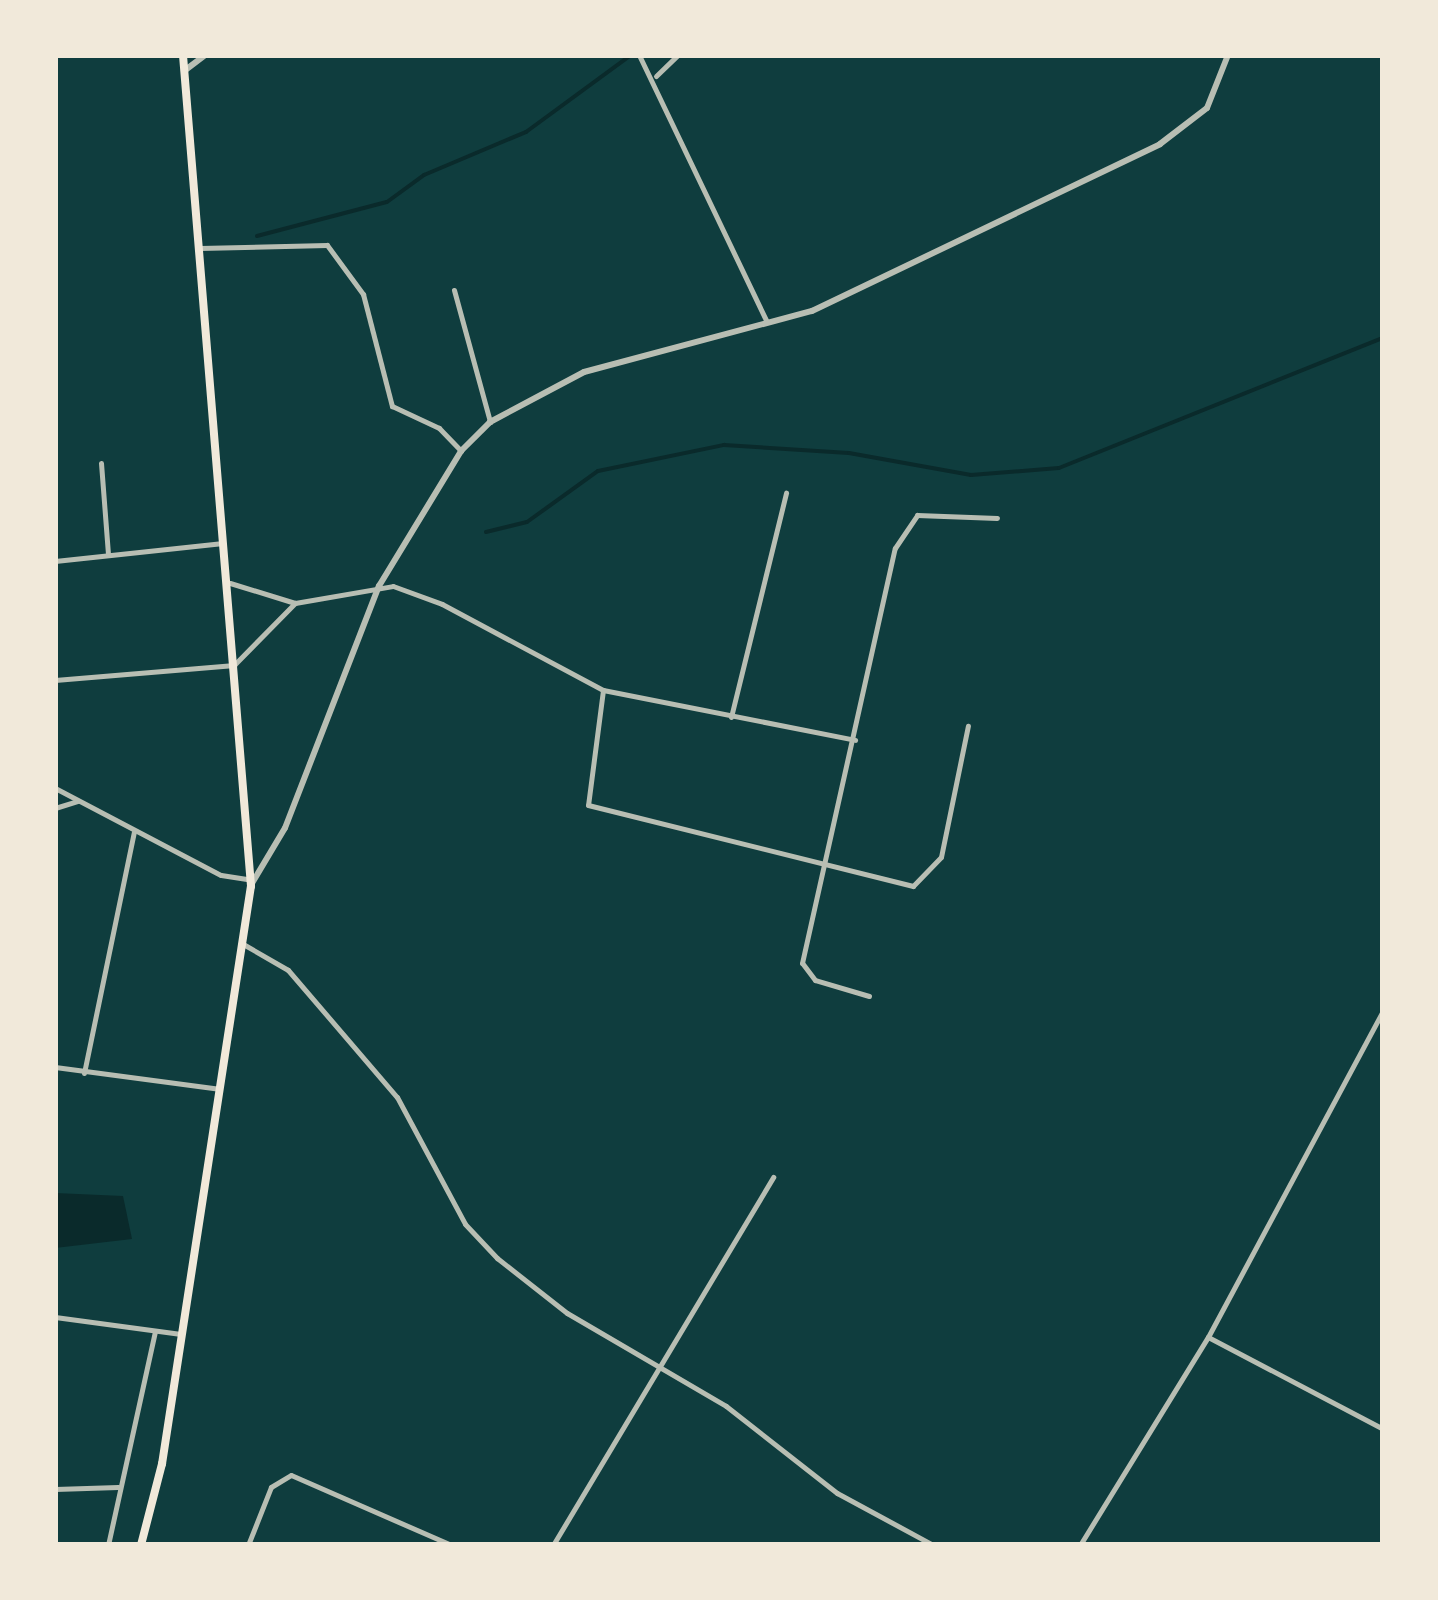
<!DOCTYPE html>
<style>
body{margin:0}
#map{position:relative;width:1438px;height:1600px;overflow:hidden;background:#0f3d3e;font-family:Quicksand,sans-serif}
div>[style]{position:absolute}
.water>*{inset:0;background:#0a2a2b}
.stream>*{height:4px;margin:-2px;padding:0 2px;transform-origin:2px;border-radius:2px;background:#0a2a2b}
.minor>*{height:5px;margin:-2.5px;padding:0 2.5px;transform-origin:2.5px;border-radius:2.5px;background:#b8beb3}
.tertiary>*{height:6px;margin:-3px;padding:0 3px;transform-origin:3px;border-radius:3px;background:#b8beb3}
.primary>*{height:8px;margin:-4px;padding:0 4px;transform-origin:4px;border-radius:4px;background:#f1e9da}
span{translate:-50% -50%;white-space:nowrap;text-align:center;line-height:1.15;-webkit-text-stroke:9px #f1e9da;paint-order:stroke}
.frame{position:absolute;inset:0;border:58px solid #f1e9da;pointer-events:none}
</style>
<div id="map">
<div class="water">
<div style="clip-path:polygon(55px 1193px,123px 1196px,132px 1239px,55px 1248px)"></div>
</div>
<div class="stream">
<div style="left:257px;top:236px;width:134px;rotate:-14.7deg"></div>
<div style="left:387px;top:202px;width:46px;rotate:-36.1deg"></div>
<div style="left:424px;top:175px;width:111px;rotate:-22.9deg"></div>
<div style="left:526px;top:132px;width:130px;rotate:-36.3deg"></div>
<div style="left:486px;top:532px;width:42px;rotate:-13.7deg"></div>
<div style="left:527px;top:522px;width:87px;rotate:-35.7deg"></div>
<div style="left:598px;top:471px;width:129px;rotate:-11.7deg"></div>
<div style="left:724px;top:445px;width:125px;rotate:3.7deg"></div>
<div style="left:849px;top:453px;width:124px;rotate:10.2deg"></div>
<div style="left:971px;top:475px;width:88px;rotate:-4.5deg"></div>
<div style="left:1059px;top:468px;width:349px;rotate:-21.9deg"></div>
</div>
<div class="minor">
<div style="left:639px;top:55px;width:296px;rotate:64.4deg"></div>
<div style="left:656px;top:76px;width:30px;rotate:-44deg"></div>
<div style="left:200px;top:248px;width:127px;rotate:-1.4deg"></div>
<div style="left:327px;top:245px;width:61px;rotate:53.7deg"></div>
<div style="left:363px;top:294px;width:116px;rotate:75.5deg"></div>
<div style="left:392px;top:406px;width:52px;rotate:25.1deg"></div>
<div style="left:439px;top:428px;width:32px;rotate:46deg"></div>
<div style="left:454px;top:290px;width:137px;rotate:74.7deg"></div>
<div style="left:101px;top:463px;width:91px;rotate:85.6deg"></div>
<div style="left:55px;top:561px;width:169px;rotate:-6.1deg"></div>
<div style="left:230px;top:583px;width:68px;rotate:17.1deg"></div>
<div style="left:295px;top:603px;width:99px;rotate:-9.8deg"></div>
<div style="left:393px;top:586px;width:52px;rotate:20.2deg"></div>
<div style="left:442px;top:604px;width:183px;rotate:28.1deg"></div>
<div style="left:603px;top:690px;width:116px;rotate:97.4deg"></div>
<div style="left:588px;top:805px;width:335px;rotate:14deg"></div>
<div style="left:913px;top:886px;width:40px;rotate:-46deg"></div>
<div style="left:941px;top:857px;width:134px;rotate:-78.4deg"></div>
<div style="left:55px;top:680px;width:180px;rotate:-4.8deg"></div>
<div style="left:234px;top:665px;width:87px;rotate:-45.5deg"></div>
<div style="left:603px;top:690px;width:257px;rotate:11.2deg"></div>
<div style="left:731px;top:717px;width:231px;rotate:-76.2deg"></div>
<div style="left:55px;top:788px;width:187px;rotate:27.7deg"></div>
<div style="left:221px;top:875px;width:26px;rotate:9deg"></div>
<div style="left:55px;top:808px;width:24px;rotate:-17deg"></div>
<div style="left:243px;top:944px;width:52px;rotate:30deg"></div>
<div style="left:288px;top:970px;width:167px;rotate:49.4deg"></div>
<div style="left:397px;top:1097px;width:144px;rotate:61.8deg"></div>
<div style="left:465px;top:1224px;width:47px;rotate:46.7deg"></div>
<div style="left:497px;top:1258px;width:89px;rotate:38.2deg"></div>
<div style="left:567px;top:1313px;width:184px;rotate:30.3deg"></div>
<div style="left:726px;top:1406px;width:141px;rotate:38.1deg"></div>
<div style="left:837px;top:1493px;width:109px;rotate:28.4deg"></div>
<div style="left:869px;top:996px;width:56px;rotate:-163.5deg"></div>
<div style="left:815px;top:980px;width:21px;rotate:-127deg"></div>
<div style="left:802px;top:963px;width:425px;rotate:-77.4deg"></div>
<div style="left:895px;top:548px;width:40px;rotate:-56deg"></div>
<div style="left:917px;top:515px;width:80px;rotate:2.1deg"></div>
<div style="left:55px;top:1067px;width:165px;rotate:7.6deg"></div>
<div style="left:84px;top:1073px;width:246px;rotate:-78.3deg"></div>
<div style="left:55px;top:1317px;width:127px;rotate:7.7deg"></div>
<div style="left:1208px;top:1337px;width:198px;rotate:27.7deg"></div>
<div style="left:55px;top:1489px;width:63px;rotate:-1.8deg"></div>
<div style="left:108px;top:1545px;width:219px;rotate:-77.6deg"></div>
<div style="left:248px;top:1545px;width:62px;rotate:-68.4deg"></div>
<div style="left:271px;top:1487px;width:23px;rotate:-31deg"></div>
<div style="left:291px;top:1475px;width:175px;rotate:23.6deg"></div>
<div style="left:553px;top:1545px;width:429px;rotate:-59.1deg"></div>
<div style="left:1080px;top:1545px;width:244px;rotate:-58.4deg"></div>
<div style="left:1208px;top:1337px;width:370px;rotate:-61.8deg"></div>
</div>
<div class="tertiary">
<div style="left:184px;top:71px;width:26px;rotate:-37deg"></div>
<div style="left:251px;top:885px;width:66px;rotate:-59.2deg"></div>
<div style="left:285px;top:828px;width:260px;rotate:-68.8deg"></div>
<div style="left:379px;top:586px;width:158px;rotate:-58.7deg"></div>
<div style="left:461px;top:451px;width:41px;rotate:-45deg"></div>
<div style="left:490px;top:422px;width:106px;rotate:-28deg"></div>
<div style="left:584px;top:372px;width:236px;rotate:-15deg"></div>
<div style="left:812px;top:311px;width:386px;rotate:-25.6deg"></div>
<div style="left:1160px;top:144px;width:59px;rotate:-37.5deg"></div>
<div style="left:1207px;top:108px;width:57px;rotate:-68.4deg"></div>
</div>
<div class="primary">
<div style="left:141px;top:1545px;width:84px;rotate:-75.5deg"></div>
<div style="left:162px;top:1464px;width:585px;rotate:-81.25deg"></div>
<div style="left:251px;top:886px;width:834px;rotate:-94.68deg"></div>
</div>
<div class="frame"></div>
</div>
